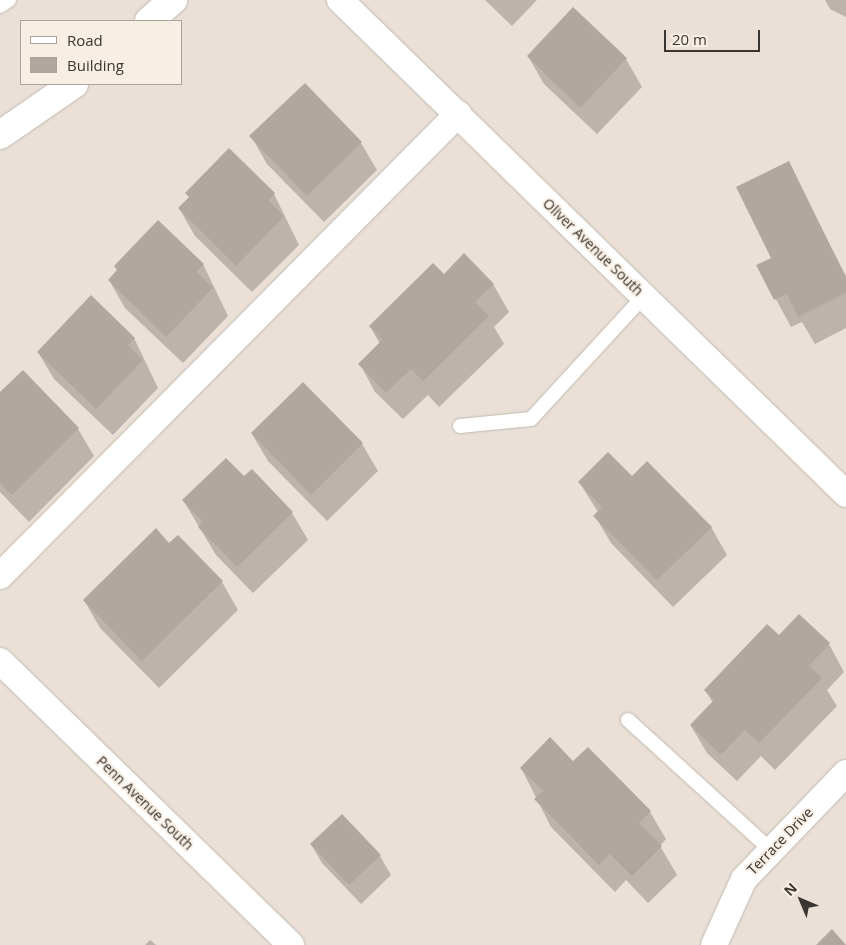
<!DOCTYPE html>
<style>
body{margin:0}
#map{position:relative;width:846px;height:945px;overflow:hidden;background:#eae0d7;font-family:"Open Sans",sans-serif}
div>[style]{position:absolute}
.shadow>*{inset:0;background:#0003}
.building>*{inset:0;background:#b0a79e}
.roads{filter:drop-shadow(0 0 1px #c2b9b0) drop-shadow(0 0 1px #c2b9b0)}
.service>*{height:14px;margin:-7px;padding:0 7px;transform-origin:7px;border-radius:7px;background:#fff}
.minor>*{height:26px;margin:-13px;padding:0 13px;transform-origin:13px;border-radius:13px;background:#fff}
.secondary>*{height:28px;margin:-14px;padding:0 14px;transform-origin:14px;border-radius:14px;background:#fff}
span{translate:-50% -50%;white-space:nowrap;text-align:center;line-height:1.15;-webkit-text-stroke:4px #f7eee4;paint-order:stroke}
.street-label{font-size:14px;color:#393531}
.legend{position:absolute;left:20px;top:20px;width:162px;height:65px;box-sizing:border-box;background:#f7eee4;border:1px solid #aba49c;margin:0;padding:6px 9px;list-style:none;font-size:15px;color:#393531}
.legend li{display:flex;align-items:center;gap:10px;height:25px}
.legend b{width:25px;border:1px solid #aba49c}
.north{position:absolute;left:776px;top:875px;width:50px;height:50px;-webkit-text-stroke:4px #f7eee4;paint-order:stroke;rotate:315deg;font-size:14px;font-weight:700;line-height:20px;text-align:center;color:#393531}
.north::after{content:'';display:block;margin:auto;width:18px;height:22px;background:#393531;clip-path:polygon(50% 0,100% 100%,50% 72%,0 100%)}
.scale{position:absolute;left:664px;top:30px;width:96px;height:22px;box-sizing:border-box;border:2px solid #393531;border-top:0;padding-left:6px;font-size:15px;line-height:18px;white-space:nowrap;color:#393531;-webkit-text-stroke:4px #f7eee4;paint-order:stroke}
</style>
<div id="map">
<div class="shadow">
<div style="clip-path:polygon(485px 0,537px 0,512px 26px)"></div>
<div style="clip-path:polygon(825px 0,846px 0,846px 17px,830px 9px)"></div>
<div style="clip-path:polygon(573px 9px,626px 59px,642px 87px,597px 134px,544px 84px,528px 56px)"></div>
<div style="clip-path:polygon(305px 85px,361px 143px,377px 170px,324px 222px,267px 164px,251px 136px)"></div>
<div style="clip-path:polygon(788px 163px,846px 276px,846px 328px,815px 344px,802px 322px,791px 327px,758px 266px,773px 259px)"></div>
<div style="clip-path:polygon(187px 193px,274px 194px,299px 245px,252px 292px,195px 236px,179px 208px,190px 198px)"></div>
<div style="clip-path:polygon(203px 264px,228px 316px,183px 363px,125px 308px,109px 280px)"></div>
<div style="clip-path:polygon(444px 275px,493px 284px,509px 312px,494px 327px,504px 344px,439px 407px,428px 395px,403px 419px,375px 392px,360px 364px,380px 344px,370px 326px)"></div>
<div style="clip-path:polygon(134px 338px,158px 388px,113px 435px,54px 379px,38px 352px)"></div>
<div style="clip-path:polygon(23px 371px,78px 429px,94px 456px,29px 522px,0 492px,0 393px)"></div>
<div style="clip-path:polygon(252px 434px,362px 444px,378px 471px,327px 521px,268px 461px)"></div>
<div style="clip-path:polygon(252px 470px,292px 513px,308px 540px,253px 593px,216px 555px,183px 500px,244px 478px)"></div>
<div style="clip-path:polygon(579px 482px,711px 527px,727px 555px,673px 607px,611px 543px,595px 516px,598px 512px)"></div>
<div style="clip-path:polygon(178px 537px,222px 582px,238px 610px,159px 688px,100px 628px,84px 600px)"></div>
<div style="clip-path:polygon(779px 637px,829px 644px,844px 672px,827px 690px,837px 706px,775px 770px,761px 756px,737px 781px,707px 753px,691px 726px,713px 703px,705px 690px)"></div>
<div style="clip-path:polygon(588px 748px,650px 812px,666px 839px,660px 846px,677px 875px,648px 903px,626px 880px,615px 892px,551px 827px,521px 768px,573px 763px)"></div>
<div style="clip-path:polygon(342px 816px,380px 856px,391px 875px,361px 904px,322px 863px,311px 844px)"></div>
<div style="clip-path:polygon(150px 940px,156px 945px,145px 945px)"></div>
</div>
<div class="building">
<div style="clip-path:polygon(573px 7px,627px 58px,580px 108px,527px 56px)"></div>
<div style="clip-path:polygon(305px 83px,362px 142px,307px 196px,249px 136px)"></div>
<div style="clip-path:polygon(229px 148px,275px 193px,268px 200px,284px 216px,236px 266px,178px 208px,189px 197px,185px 193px)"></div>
<div style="clip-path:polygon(789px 161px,846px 278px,846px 293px,798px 317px,787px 294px,774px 300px,756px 265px,771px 258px,736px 187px)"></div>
<div style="clip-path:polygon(158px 220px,204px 264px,196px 272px,213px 288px,166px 337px,108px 280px,117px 270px,114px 266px)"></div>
<div style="clip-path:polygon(464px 253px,494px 284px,475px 302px,489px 316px,423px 381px,411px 369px,386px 393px,358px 364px,382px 340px,369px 326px,433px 263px,444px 274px)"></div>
<div style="clip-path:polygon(91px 295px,135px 338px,128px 345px,143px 360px,96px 409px,37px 352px)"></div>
<div style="clip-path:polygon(23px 370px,79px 428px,12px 495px,0 483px,0 392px)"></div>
<div style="clip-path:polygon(303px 382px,363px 443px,311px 495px,251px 433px)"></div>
<div style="clip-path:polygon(608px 452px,632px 476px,647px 461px,712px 527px,657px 580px,593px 516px,602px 507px,578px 482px)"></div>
<div style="clip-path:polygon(226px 458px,244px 476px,252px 469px,293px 512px,237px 567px,198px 527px,203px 522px,182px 500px)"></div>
<div style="clip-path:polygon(156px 528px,169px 543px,178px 535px,223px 581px,142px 661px,83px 600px)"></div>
<div style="clip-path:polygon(799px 614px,830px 643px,809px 666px,822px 678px,759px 743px,745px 730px,721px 755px,690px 725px,714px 700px,704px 690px,767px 624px,779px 635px)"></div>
<div style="clip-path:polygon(550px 737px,573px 761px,588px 747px,651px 811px,639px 823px,662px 846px,632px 876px,610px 854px,599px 865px,534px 799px,543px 791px,520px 768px)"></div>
<div style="clip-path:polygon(342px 814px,381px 855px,349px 885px,310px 844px)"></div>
<div style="clip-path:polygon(832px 929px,846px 945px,816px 945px)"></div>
</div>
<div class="roads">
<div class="service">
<div style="left:0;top:6px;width:11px;rotate:-34deg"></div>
<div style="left:460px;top:426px;width:71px;rotate:-5.6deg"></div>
<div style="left:531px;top:419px;width:167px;rotate:-47.4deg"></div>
<div style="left:628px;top:720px;width:193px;rotate:42.3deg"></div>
</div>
<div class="minor">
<div style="left:340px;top:0;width:707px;rotate:44.31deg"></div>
<div style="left:0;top:576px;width:651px;rotate:-45.25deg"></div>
<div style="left:0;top:661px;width:407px;rotate:44.3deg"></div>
<div style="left:714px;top:945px;width:72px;rotate:-65.6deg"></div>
<div style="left:744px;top:879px;width:147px;rotate:-46.1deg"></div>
</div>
<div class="secondary">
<div style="left:149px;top:21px;width:32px;rotate:-41deg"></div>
<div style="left:0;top:135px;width:90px;rotate:-34.6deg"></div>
</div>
</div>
<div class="street-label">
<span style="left:593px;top:247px;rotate:44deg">Oliver Avenue South</span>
<span style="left:145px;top:803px;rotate:44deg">Penn Avenue South</span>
<span style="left:780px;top:841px;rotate:-46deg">Terrace Drive</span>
</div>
<ul class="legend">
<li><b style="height:6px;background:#fff"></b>Road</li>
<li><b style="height:14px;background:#b0a79e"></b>Building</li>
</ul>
<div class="north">N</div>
<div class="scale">20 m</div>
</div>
